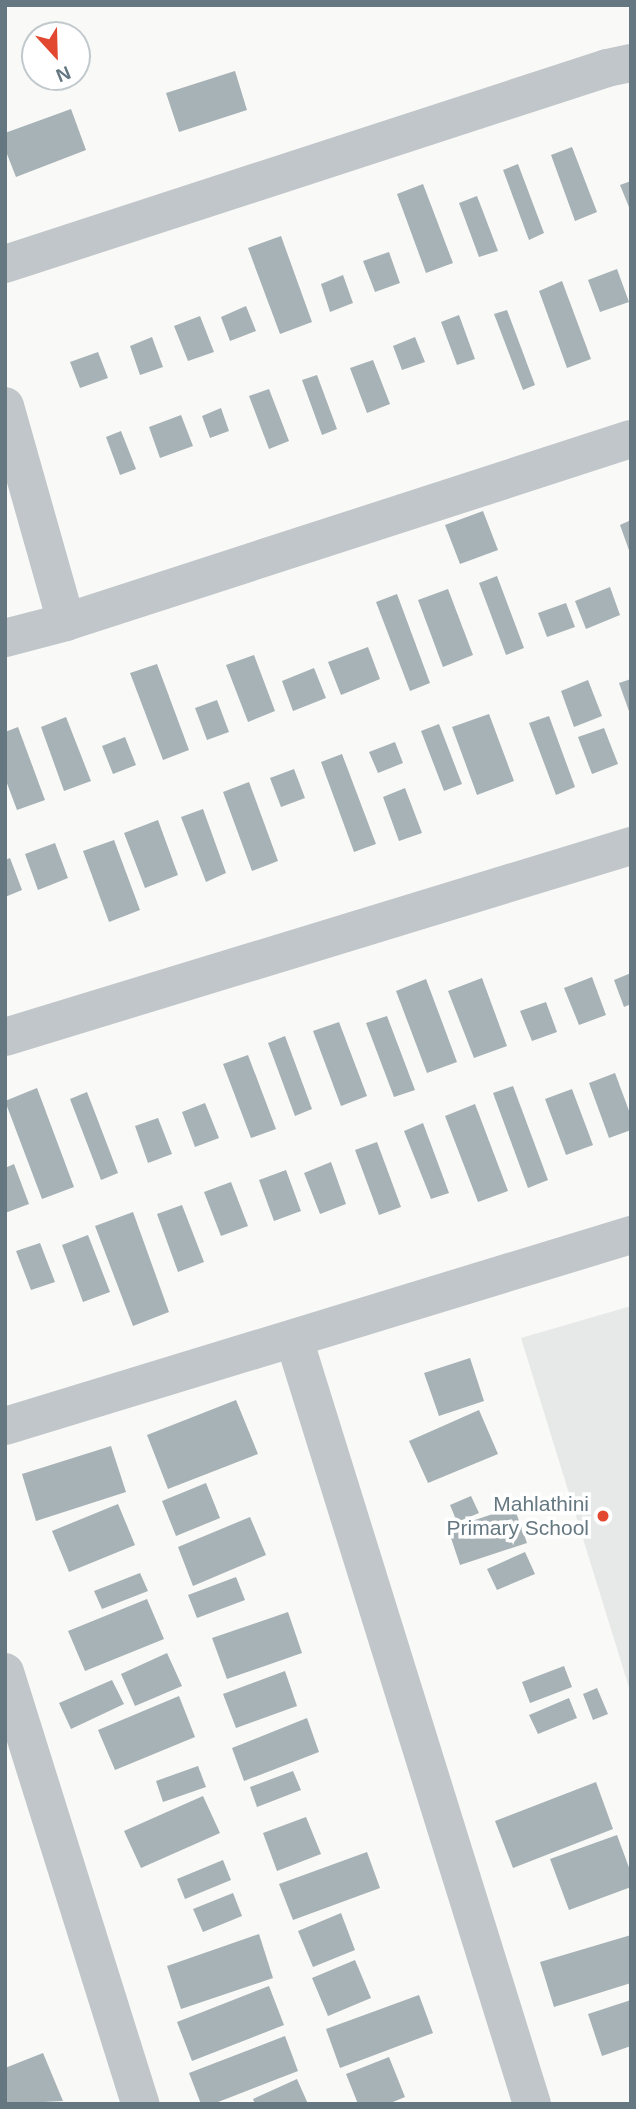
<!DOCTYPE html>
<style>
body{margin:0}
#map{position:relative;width:636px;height:2109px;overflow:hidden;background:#f9f9f7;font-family:Arial,sans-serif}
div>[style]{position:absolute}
.built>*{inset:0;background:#e7e9e8}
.building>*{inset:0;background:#a7b2b6}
.minor>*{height:38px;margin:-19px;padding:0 19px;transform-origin:19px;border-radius:19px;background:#c0c6c9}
.dots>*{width:19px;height:19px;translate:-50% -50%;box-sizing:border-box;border:4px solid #fff;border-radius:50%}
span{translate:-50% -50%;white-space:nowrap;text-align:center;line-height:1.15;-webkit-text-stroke:7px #fff;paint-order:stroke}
.poi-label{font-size:21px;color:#657881}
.right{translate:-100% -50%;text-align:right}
.frame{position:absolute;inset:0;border:7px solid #657881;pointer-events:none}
.north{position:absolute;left:21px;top:21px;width:70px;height:70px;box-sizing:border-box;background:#fff;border:2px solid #c1c9cd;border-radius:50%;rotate:158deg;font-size:19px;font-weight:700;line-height:28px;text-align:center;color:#657881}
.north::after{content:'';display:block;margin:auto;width:24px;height:32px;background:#e1482f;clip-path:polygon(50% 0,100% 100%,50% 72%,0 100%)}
</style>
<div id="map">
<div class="built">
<div style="clip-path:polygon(631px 1306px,631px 1694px,521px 1338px)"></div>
</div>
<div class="building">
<div style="clip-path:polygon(235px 71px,247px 110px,179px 132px,166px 93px)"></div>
<div style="clip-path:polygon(71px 109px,86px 150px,16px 177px,5px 149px,5px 133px)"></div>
<div style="clip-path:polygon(572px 147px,597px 212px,575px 221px,551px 155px)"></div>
<div style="clip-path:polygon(518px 164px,544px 233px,529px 240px,503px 170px)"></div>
<div style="clip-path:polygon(631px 181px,631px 212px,620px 185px)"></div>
<div style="clip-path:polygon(423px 184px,453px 263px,426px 273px,397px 194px)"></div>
<div style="clip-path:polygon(477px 196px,498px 251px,479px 257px,459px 203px)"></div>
<div style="clip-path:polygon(281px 236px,312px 322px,280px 334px,248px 248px)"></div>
<div style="clip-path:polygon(389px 252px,400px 283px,375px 292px,363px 261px)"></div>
<div style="clip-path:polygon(617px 269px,629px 302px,600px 312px,588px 280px)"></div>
<div style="clip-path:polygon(343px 275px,353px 303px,330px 312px,321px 284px)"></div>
<div style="clip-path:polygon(562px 281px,591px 359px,567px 368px,539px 291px)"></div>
<div style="clip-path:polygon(246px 306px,256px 331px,230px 341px,221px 317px)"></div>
<div style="clip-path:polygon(507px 310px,535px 385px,523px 390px,494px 314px)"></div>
<div style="clip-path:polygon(459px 315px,475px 359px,457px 365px,441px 322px)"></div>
<div style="clip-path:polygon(200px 316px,214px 352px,188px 361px,174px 326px)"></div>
<div style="clip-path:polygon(152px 337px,163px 367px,140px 375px,130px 346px)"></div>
<div style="clip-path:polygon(415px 337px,425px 362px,402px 370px,393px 346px)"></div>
<div style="clip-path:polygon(98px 352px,108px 378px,80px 388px,70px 362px)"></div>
<div style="clip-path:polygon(373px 360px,390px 404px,367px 413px,350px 368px)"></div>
<div style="clip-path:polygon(317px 375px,337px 429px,322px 435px,302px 380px)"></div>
<div style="clip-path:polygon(269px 389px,289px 441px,269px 449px,249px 396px)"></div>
<div style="clip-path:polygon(221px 408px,229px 431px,210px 438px,202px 416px)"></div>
<div style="clip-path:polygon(181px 415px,193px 446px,160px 458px,149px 427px)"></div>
<div style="clip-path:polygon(121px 431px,136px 469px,120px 475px,106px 437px)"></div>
<div style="clip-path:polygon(483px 511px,498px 550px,460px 564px,445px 525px)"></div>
<div style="clip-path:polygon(631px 520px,631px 553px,630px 553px,620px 525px)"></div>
<div style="clip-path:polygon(497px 576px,524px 648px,506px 655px,479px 583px)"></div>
<div style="clip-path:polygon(610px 587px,620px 615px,586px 629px,575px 601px)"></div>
<div style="clip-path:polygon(448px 589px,473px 655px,443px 667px,418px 600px)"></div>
<div style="clip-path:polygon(397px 594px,430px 683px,410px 691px,376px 602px)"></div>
<div style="clip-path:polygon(566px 603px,575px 627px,547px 637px,538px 613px)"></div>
<div style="clip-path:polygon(368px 647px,380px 679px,341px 695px,328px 662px)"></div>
<div style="clip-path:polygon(254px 655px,275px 711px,248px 722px,226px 665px)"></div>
<div style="clip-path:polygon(157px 664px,189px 750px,163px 760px,130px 673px)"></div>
<div style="clip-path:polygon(314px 668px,326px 698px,293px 711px,282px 681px)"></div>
<div style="clip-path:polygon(631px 679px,631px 714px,630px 714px,619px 683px)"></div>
<div style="clip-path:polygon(588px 680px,602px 716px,574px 727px,561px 691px)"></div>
<div style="clip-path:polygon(217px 700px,229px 732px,207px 740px,195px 708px)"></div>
<div style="clip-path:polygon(489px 714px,514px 781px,477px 795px,452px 727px)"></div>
<div style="clip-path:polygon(549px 716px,575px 787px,556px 795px,529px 723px)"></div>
<div style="clip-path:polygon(66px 717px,91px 781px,64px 791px,41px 727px)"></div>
<div style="clip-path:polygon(439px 724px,462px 784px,444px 791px,421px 731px)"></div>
<div style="clip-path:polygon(18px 727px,45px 800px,17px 810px,5px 778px,5px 732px)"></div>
<div style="clip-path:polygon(604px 728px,618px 764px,592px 774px,578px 737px)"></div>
<div style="clip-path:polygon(125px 737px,136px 765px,113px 774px,102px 746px)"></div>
<div style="clip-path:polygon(395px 742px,403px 763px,378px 773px,369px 752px)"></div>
<div style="clip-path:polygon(342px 754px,376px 844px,354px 852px,321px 762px)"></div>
<div style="clip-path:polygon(294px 769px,305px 798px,281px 807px,270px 778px)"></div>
<div style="clip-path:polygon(249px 782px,278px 861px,252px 871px,223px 792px)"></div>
<div style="clip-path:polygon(405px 788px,422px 833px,399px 841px,383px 797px)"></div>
<div style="clip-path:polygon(203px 809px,226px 873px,206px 882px,181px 817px)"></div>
<div style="clip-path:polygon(158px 820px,178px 875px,145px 888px,124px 833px)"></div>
<div style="clip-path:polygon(114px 840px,140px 910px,109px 922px,83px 851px)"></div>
<div style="clip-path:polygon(55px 843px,68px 878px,38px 890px,25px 854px)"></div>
<div style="clip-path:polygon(10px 858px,22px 890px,5px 897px,5px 860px)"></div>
<div style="clip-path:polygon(631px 973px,631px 1004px,624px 1007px,614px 980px)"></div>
<div style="clip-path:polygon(592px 977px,606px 1015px,579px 1025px,564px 988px)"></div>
<div style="clip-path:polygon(482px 978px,507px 1046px,474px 1058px,448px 991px)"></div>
<div style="clip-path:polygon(426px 979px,457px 1062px,427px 1073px,396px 991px)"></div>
<div style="clip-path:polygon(546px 1002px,557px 1032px,532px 1041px,520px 1011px)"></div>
<div style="clip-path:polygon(387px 1016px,415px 1090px,394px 1097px,366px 1023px)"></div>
<div style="clip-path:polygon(339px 1022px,367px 1096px,341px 1106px,313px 1031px)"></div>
<div style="clip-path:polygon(285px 1036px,312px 1109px,295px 1116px,268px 1043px)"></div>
<div style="clip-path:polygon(248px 1055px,276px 1129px,251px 1138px,223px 1064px)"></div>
<div style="clip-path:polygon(615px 1073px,631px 1116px,631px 1130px,609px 1138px,589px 1083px)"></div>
<div style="clip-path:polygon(513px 1086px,548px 1180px,528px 1188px,493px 1093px)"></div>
<div style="clip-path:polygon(37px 1088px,74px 1187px,42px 1199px,5px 1101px)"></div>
<div style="clip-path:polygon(572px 1089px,593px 1145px,566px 1155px,545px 1099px)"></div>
<div style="clip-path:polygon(87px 1092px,118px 1173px,101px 1180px,70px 1099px)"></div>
<div style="clip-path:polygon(205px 1103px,219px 1138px,195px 1147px,182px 1112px)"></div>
<div style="clip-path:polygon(475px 1104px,508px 1191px,478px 1202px,445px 1116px)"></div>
<div style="clip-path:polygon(158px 1118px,172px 1154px,148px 1163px,135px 1126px)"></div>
<div style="clip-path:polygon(423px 1123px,449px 1193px,431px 1199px,404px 1131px)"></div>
<div style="clip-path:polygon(377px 1142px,401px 1207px,379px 1215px,355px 1150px)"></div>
<div style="clip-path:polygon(331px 1162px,346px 1204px,320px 1214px,304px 1173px)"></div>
<div style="clip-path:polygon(14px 1164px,29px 1204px,5px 1213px,5px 1168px)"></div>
<div style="clip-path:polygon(286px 1170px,301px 1211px,274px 1221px,259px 1180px)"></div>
<div style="clip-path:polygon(231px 1182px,248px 1226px,221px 1236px,204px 1192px)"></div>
<div style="clip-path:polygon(182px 1205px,204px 1262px,178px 1272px,157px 1214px)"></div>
<div style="clip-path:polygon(133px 1212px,169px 1312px,133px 1326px,95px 1226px)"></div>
<div style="clip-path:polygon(88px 1235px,110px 1292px,83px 1302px,62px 1245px)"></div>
<div style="clip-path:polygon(40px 1243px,55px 1282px,31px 1290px,16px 1251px)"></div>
<div style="clip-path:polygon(470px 1358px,484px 1401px,439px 1416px,424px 1373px)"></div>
<div style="clip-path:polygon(236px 1400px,258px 1454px,168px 1489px,147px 1435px)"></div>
<div style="clip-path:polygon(479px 1410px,498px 1454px,428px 1483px,409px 1441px)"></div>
<div style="clip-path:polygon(111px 1446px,126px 1492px,36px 1521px,22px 1474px)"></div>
<div style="clip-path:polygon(206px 1483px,220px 1518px,176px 1536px,162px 1501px)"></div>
<div style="clip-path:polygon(471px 1496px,479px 1513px,457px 1522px,450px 1505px)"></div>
<div style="clip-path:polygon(118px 1504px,135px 1545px,69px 1572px,52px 1531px)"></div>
<div style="clip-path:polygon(514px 1507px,527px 1543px,460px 1565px,448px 1529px)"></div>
<div style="clip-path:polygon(250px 1517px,266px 1555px,193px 1586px,178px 1547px)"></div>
<div style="clip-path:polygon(525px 1552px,535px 1574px,497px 1590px,487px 1569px)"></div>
<div style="clip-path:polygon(140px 1573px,148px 1591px,102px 1609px,94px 1591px)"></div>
<div style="clip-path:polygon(236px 1577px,245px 1600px,197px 1618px,188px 1595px)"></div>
<div style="clip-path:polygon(147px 1599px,164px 1639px,85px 1671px,68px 1631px)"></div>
<div style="clip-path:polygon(288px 1612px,302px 1653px,227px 1679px,212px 1638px)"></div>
<div style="clip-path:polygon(167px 1653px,182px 1686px,135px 1706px,121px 1674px)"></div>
<div style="clip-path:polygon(564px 1666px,572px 1687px,530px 1703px,522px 1682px)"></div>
<div style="clip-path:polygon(285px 1671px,297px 1706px,236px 1728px,223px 1694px)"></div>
<div style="clip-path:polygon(112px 1680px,124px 1704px,71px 1729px,59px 1703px)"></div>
<div style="clip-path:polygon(597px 1688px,608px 1714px,593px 1720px,583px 1694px)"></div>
<div style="clip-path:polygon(179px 1696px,195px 1737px,115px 1770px,98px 1730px)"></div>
<div style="clip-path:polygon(569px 1698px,577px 1718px,538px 1734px,529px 1715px)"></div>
<div style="clip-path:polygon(307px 1718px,319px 1752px,244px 1781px,232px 1748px)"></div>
<div style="clip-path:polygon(198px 1766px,206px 1787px,163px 1802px,156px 1781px)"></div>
<div style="clip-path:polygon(293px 1771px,301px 1790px,257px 1807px,250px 1787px)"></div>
<div style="clip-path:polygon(596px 1782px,613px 1829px,513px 1868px,495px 1821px)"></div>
<div style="clip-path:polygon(203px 1796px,220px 1833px,141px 1868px,124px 1831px)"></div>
<div style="clip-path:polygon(306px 1817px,321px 1854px,277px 1871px,263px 1833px)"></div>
<div style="clip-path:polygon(617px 1835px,631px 1873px,631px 1887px,569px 1910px,550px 1859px)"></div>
<div style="clip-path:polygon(367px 1852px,380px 1888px,293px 1920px,279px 1884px)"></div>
<div style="clip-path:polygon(223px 1860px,231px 1880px,185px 1899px,177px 1879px)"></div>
<div style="clip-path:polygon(233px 1893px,242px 1916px,203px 1932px,193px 1909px)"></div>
<div style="clip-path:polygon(341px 1913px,355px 1950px,313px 1967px,298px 1931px)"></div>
<div style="clip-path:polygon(259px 1934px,273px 1978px,181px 2009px,167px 1966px)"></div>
<div style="clip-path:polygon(631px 1935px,631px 1983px,554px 2007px,540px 1962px)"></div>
<div style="clip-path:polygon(355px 1960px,371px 1998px,328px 2016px,312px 1978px)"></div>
<div style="clip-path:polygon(269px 1986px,284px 2025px,192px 2061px,177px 2022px)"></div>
<div style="clip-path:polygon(419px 1995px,433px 2033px,340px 2068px,326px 2029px)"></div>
<div style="clip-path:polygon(631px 2000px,631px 2046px,602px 2056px,588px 2014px)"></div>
<div style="clip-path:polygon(285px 2036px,298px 2071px,213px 2104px,201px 2104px,189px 2073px)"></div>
<div style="clip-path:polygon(43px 2053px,63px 2101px,5px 2104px,5px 2068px)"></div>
<div style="clip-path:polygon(389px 2057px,405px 2097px,388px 2104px,358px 2104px,346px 2074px)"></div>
<div style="clip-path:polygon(297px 2079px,308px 2104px,255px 2104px,253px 2099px)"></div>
</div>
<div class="minor">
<div style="left:5px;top:264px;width:633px;rotate:-18.03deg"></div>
<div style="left:607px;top:68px;width:25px;rotate:-12deg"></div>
<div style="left:5px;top:406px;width:224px;rotate:74.2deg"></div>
<div style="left:5px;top:638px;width:63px;rotate:-14.7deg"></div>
<div style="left:66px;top:622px;width:594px;rotate:-17.95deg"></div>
<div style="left:5px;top:1037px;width:654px;rotate:-16.97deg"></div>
<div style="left:294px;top:1339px;width:801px;rotate:72.72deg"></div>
<div style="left:5px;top:1426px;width:654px;rotate:-16.97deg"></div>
<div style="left:5px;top:1672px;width:453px;rotate:72.6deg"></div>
</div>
<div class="dots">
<div style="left:603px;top:1516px;background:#e1482f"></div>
</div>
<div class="poi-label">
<span class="right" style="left:589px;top:1516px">Mahlathini<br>Primary School</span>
</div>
<div class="frame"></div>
<div class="north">N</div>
</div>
